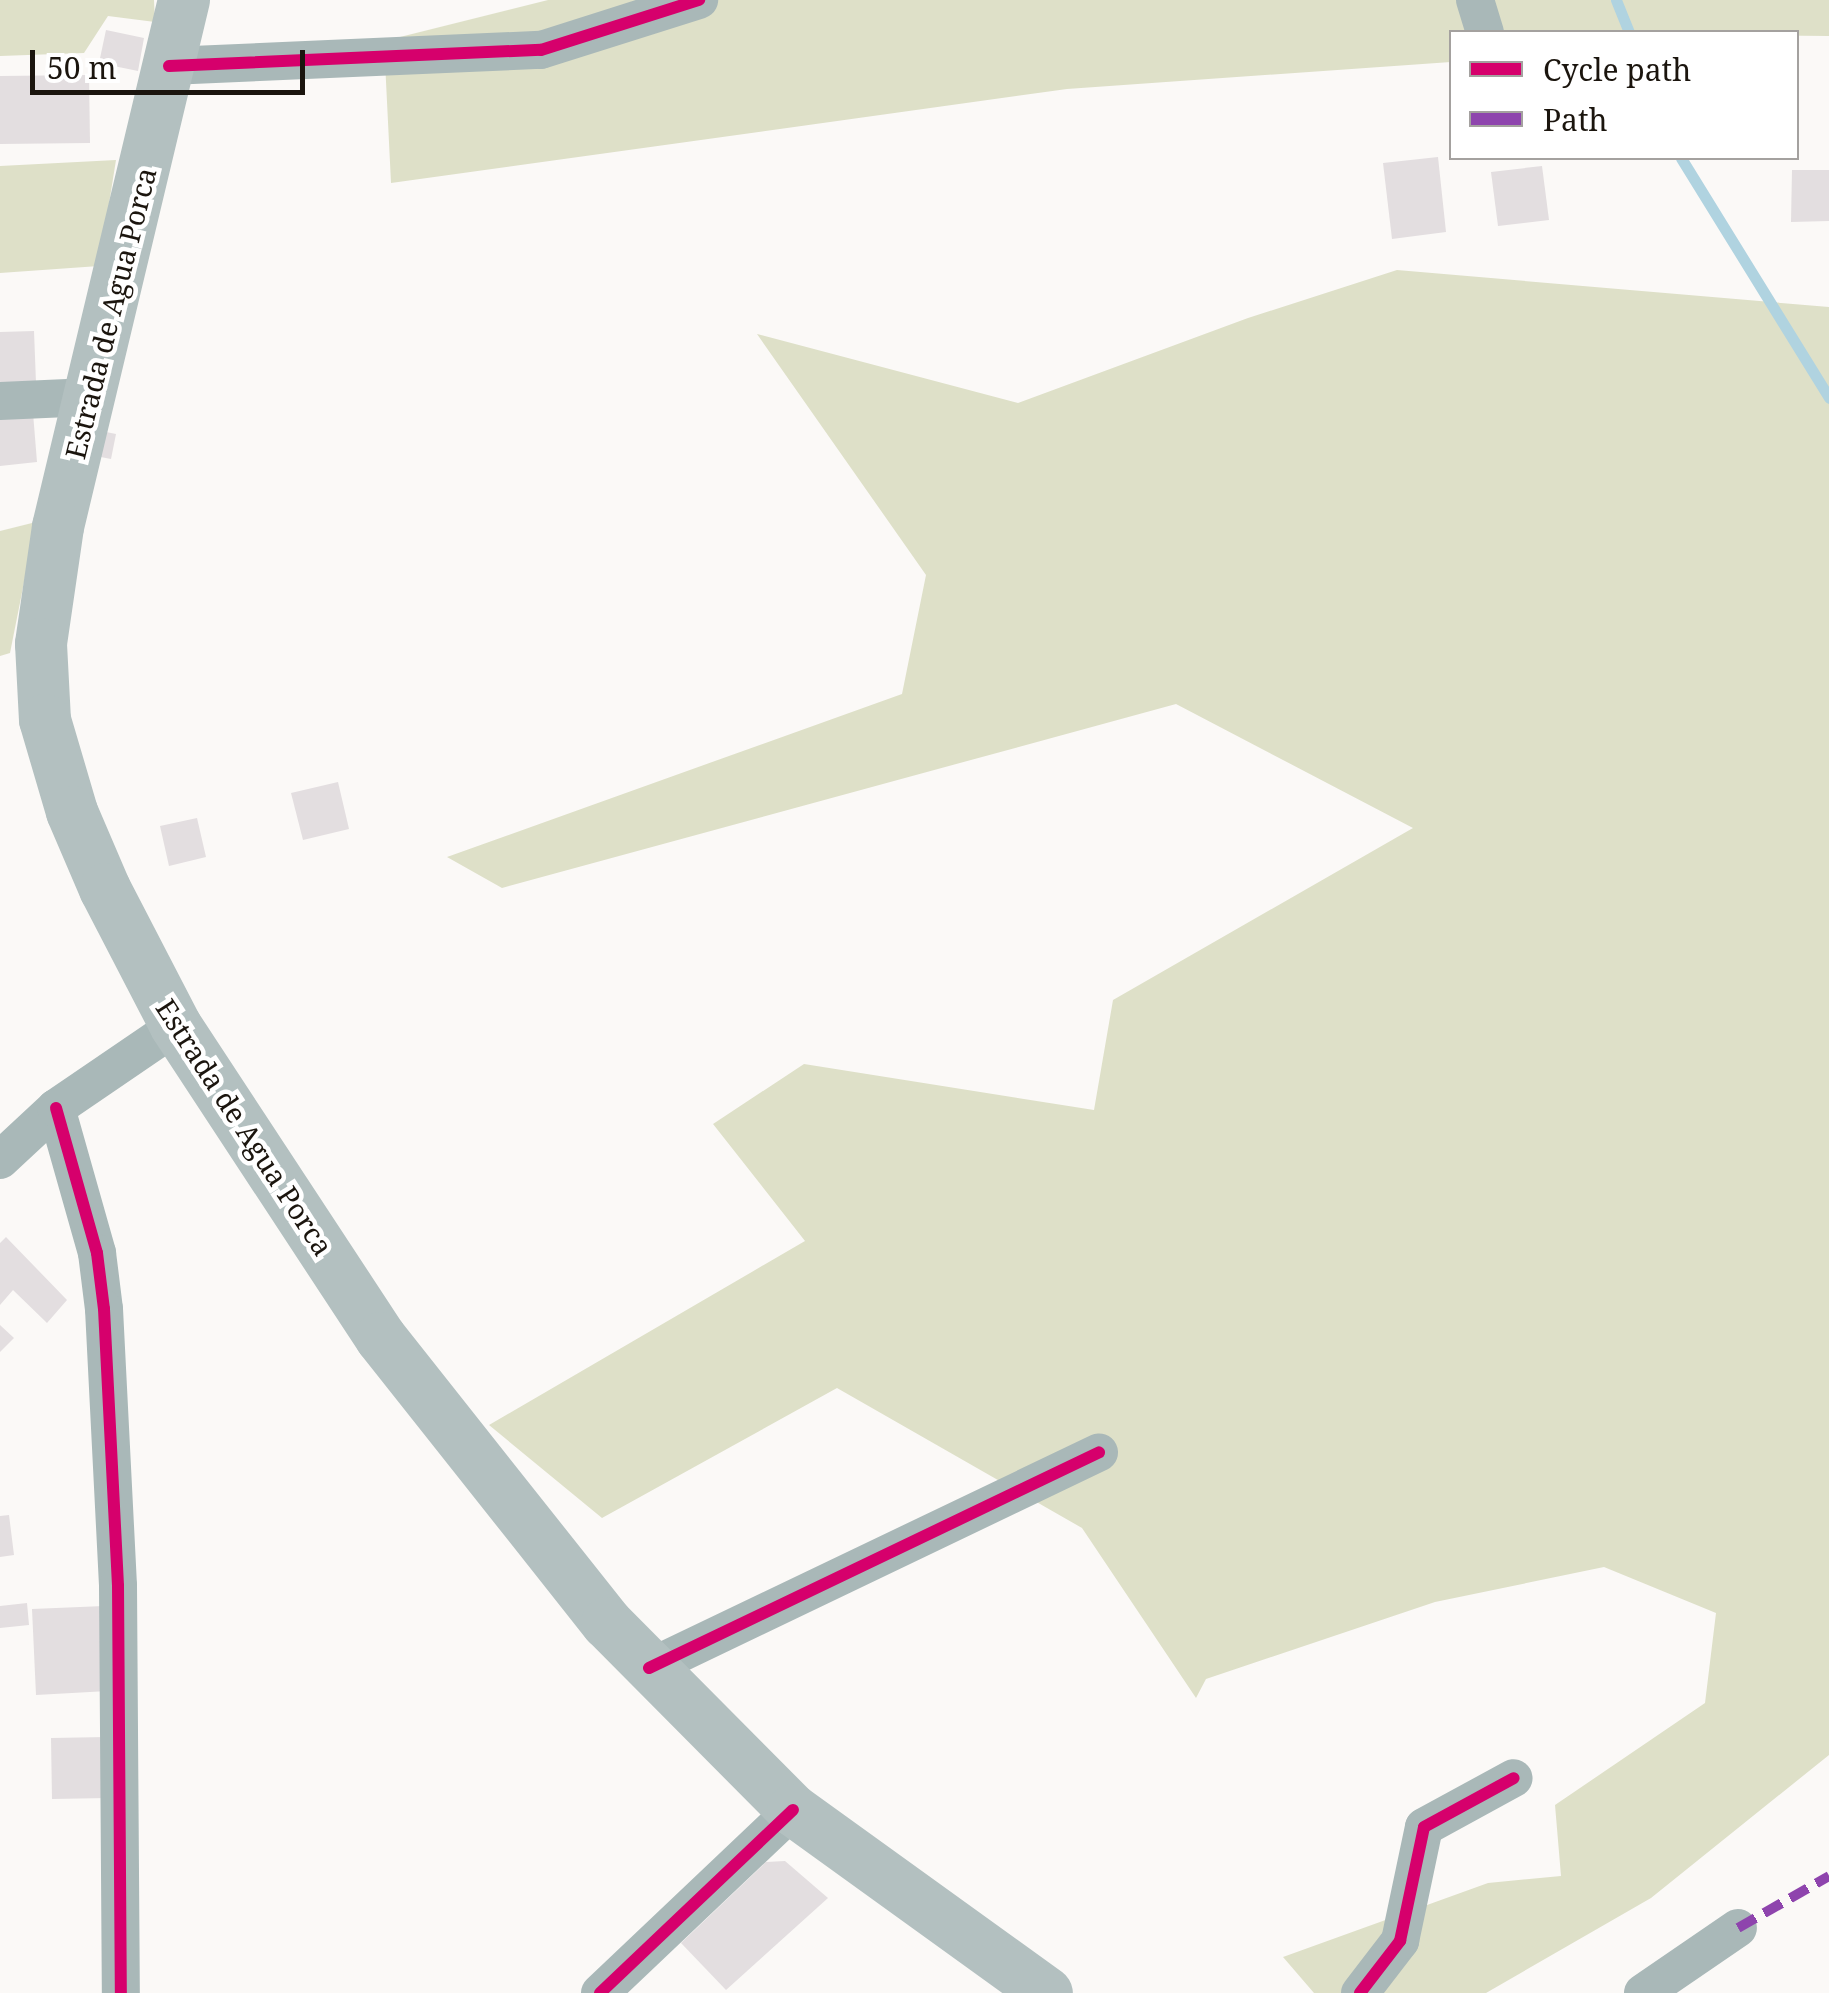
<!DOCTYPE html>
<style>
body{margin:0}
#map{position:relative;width:1829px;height:1993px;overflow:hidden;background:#fbf9f7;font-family:"Noto Serif",serif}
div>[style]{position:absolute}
.green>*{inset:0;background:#dee0c8}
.stream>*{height:11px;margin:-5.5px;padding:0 5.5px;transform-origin:5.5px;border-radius:5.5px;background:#b0d3e0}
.building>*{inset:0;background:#e3dee0}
.street>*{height:38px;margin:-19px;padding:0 19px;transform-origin:19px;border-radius:19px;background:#a9b8b8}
.secondary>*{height:52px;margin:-26px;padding:0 26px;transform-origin:26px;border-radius:26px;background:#b3c0c0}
.quiet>*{height:10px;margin-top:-5px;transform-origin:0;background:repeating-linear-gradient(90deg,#8e44ad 0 20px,transparent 0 30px)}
.cycleway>*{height:12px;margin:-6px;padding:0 6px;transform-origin:6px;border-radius:6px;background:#d6006c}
span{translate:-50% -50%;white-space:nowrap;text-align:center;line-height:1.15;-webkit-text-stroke:9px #fff;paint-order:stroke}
.street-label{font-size:28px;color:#1b150e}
.legend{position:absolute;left:1449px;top:30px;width:350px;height:130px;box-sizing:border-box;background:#fff;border:2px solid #a4a19f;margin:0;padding:12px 18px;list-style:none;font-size:30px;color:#1b150e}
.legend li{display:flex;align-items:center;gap:20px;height:50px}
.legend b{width:50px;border:2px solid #a4a19f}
.scale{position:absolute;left:30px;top:50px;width:275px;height:45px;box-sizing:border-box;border:5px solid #1b150e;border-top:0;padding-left:12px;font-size:30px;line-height:35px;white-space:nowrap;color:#1b150e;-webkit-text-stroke:8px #fff;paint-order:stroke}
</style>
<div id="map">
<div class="green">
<div style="clip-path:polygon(0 0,154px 0,155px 22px,108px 16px,84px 53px,0 56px)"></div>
<div style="clip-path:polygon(548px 0,1829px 0,1829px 36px,1452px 32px,1451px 62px,1067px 89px,391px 183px,384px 41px)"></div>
<div style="clip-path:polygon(116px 160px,99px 266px,0 273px,0 166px)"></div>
<div style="clip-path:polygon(1397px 270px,1829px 307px,1829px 1755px,1651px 1898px,1486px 1993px,1314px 1993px,1283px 1957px,1488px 1883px,1561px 1876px,1555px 1805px,1705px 1703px,1716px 1613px,1604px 1567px,1435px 1602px,1206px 1679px,1196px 1698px,1082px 1528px,837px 1388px,602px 1518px,489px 1425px,805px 1241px,713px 1124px,804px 1064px,1094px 1110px,1113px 1000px,1413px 828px,1176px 704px,502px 888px,447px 857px,902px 694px,926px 575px,757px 334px,1018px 403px,1248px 318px)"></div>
<div style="clip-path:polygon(36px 522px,10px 653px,0 656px,0 531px)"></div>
</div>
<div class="stream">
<div style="left:1616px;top:0;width:35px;rotate:68deg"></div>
<div style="left:1681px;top:158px;width:282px;rotate:58.3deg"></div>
</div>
<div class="building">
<div style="clip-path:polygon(106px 30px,144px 38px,138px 71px,99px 63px)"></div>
<div style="clip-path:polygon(89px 75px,90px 143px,0 144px,0 76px)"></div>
<div style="clip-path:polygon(1438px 157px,1446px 232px,1392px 239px,1383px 163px)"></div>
<div style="clip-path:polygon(1542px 166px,1549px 220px,1498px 226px,1491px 172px)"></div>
<div style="clip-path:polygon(1792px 170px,1829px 170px,1829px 221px,1791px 222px)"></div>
<div style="clip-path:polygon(34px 331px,36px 383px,0 385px,0 332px)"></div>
<div style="clip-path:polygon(33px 413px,37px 462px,0 466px,0 416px)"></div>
<div style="clip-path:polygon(91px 429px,116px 434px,111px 459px,85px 454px)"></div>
<div style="clip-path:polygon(338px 782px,349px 829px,303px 840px,291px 793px)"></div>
<div style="clip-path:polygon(197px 818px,206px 857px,169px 866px,160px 826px)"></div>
<div style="clip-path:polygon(6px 1237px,67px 1300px,47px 1323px,13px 1290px,0 1305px,0 1243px)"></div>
<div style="clip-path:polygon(0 1325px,14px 1338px,0 1352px)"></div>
<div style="clip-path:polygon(9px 1515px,14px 1555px,0 1557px,0 1516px)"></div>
<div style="clip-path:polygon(27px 1603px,29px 1625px,0 1628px,0 1606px)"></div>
<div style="clip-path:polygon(104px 1606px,108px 1691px,36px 1695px,32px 1609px)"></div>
<div style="clip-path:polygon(107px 1737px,108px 1798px,52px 1799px,51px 1738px)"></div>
<div style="clip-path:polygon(785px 1861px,828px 1898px,726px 1990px,681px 1943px,766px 1862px)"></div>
</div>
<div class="street">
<div style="left:1475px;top:0;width:34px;rotate:73deg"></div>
<div style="left:169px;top:66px;width:372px;rotate:-2.5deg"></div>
<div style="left:541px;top:50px;width:166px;rotate:-17.6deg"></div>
<div style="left:0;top:401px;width:90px;rotate:-2.5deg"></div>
<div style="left:56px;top:1108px;width:151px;rotate:74.2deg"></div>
<div style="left:97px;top:1253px;width:56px;rotate:82.9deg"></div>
<div style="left:104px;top:1309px;width:277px;rotate:87.1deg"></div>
<div style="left:118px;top:1586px;width:407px;rotate:89.6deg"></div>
<div style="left:0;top:1160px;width:76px;rotate:-42.9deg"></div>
<div style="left:56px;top:1108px;width:145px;rotate:-34.3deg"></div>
<div style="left:649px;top:1668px;width:499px;rotate:-25.6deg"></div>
<div style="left:600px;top:1993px;width:266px;rotate:-43.5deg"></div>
<div style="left:1360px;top:1993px;width:66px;rotate:-52.4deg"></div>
<div style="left:1400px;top:1941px;width:116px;rotate:-78.1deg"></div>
<div style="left:1424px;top:1827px;width:102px;rotate:-28.6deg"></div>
<div style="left:1643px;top:1993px;width:115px;rotate:-34.4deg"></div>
</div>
<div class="secondary">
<div style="left:184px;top:0;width:542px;rotate:103.45deg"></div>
<div style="left:58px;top:527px;width:118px;rotate:98.3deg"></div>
<div style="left:41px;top:644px;width:76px;rotate:87deg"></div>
<div style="left:45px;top:720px;width:96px;rotate:73.6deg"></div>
<div style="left:72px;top:812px;width:84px;rotate:66.8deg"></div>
<div style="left:105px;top:889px;width:154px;rotate:62.6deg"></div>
<div style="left:176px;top:1026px;width:373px;rotate:56.7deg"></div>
<div style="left:381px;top:1338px;width:364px;rotate:51.6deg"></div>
<div style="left:607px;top:1623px;width:264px;rotate:45.2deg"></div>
<div style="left:793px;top:1810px;width:313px;rotate:35.8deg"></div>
</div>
<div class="quiet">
<div style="left:1738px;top:1928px;width:105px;rotate:-29.7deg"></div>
</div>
<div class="cycleway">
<div style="left:169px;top:66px;width:372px;rotate:-2.5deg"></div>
<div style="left:541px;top:50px;width:166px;rotate:-17.6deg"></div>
<div style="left:56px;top:1108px;width:151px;rotate:74.2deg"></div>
<div style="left:97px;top:1253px;width:56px;rotate:82.9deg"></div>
<div style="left:104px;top:1309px;width:277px;rotate:87.1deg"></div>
<div style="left:118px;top:1586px;width:407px;rotate:89.6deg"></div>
<div style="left:649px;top:1668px;width:499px;rotate:-25.6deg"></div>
<div style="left:600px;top:1993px;width:266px;rotate:-43.5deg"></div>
<div style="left:1360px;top:1993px;width:66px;rotate:-52.4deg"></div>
<div style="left:1400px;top:1941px;width:116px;rotate:-78.1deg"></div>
<div style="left:1424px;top:1827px;width:102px;rotate:-28.6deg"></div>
</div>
<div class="street-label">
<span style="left:110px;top:313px;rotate:-76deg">Estrada de Agua Porca</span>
<span style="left:245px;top:1127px;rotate:57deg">Estrada de Agua Porca</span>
</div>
<ul class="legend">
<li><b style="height:12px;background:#d6006c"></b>Cycle path</li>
<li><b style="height:12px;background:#8e44ad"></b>Path</li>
</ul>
<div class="scale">50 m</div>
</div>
